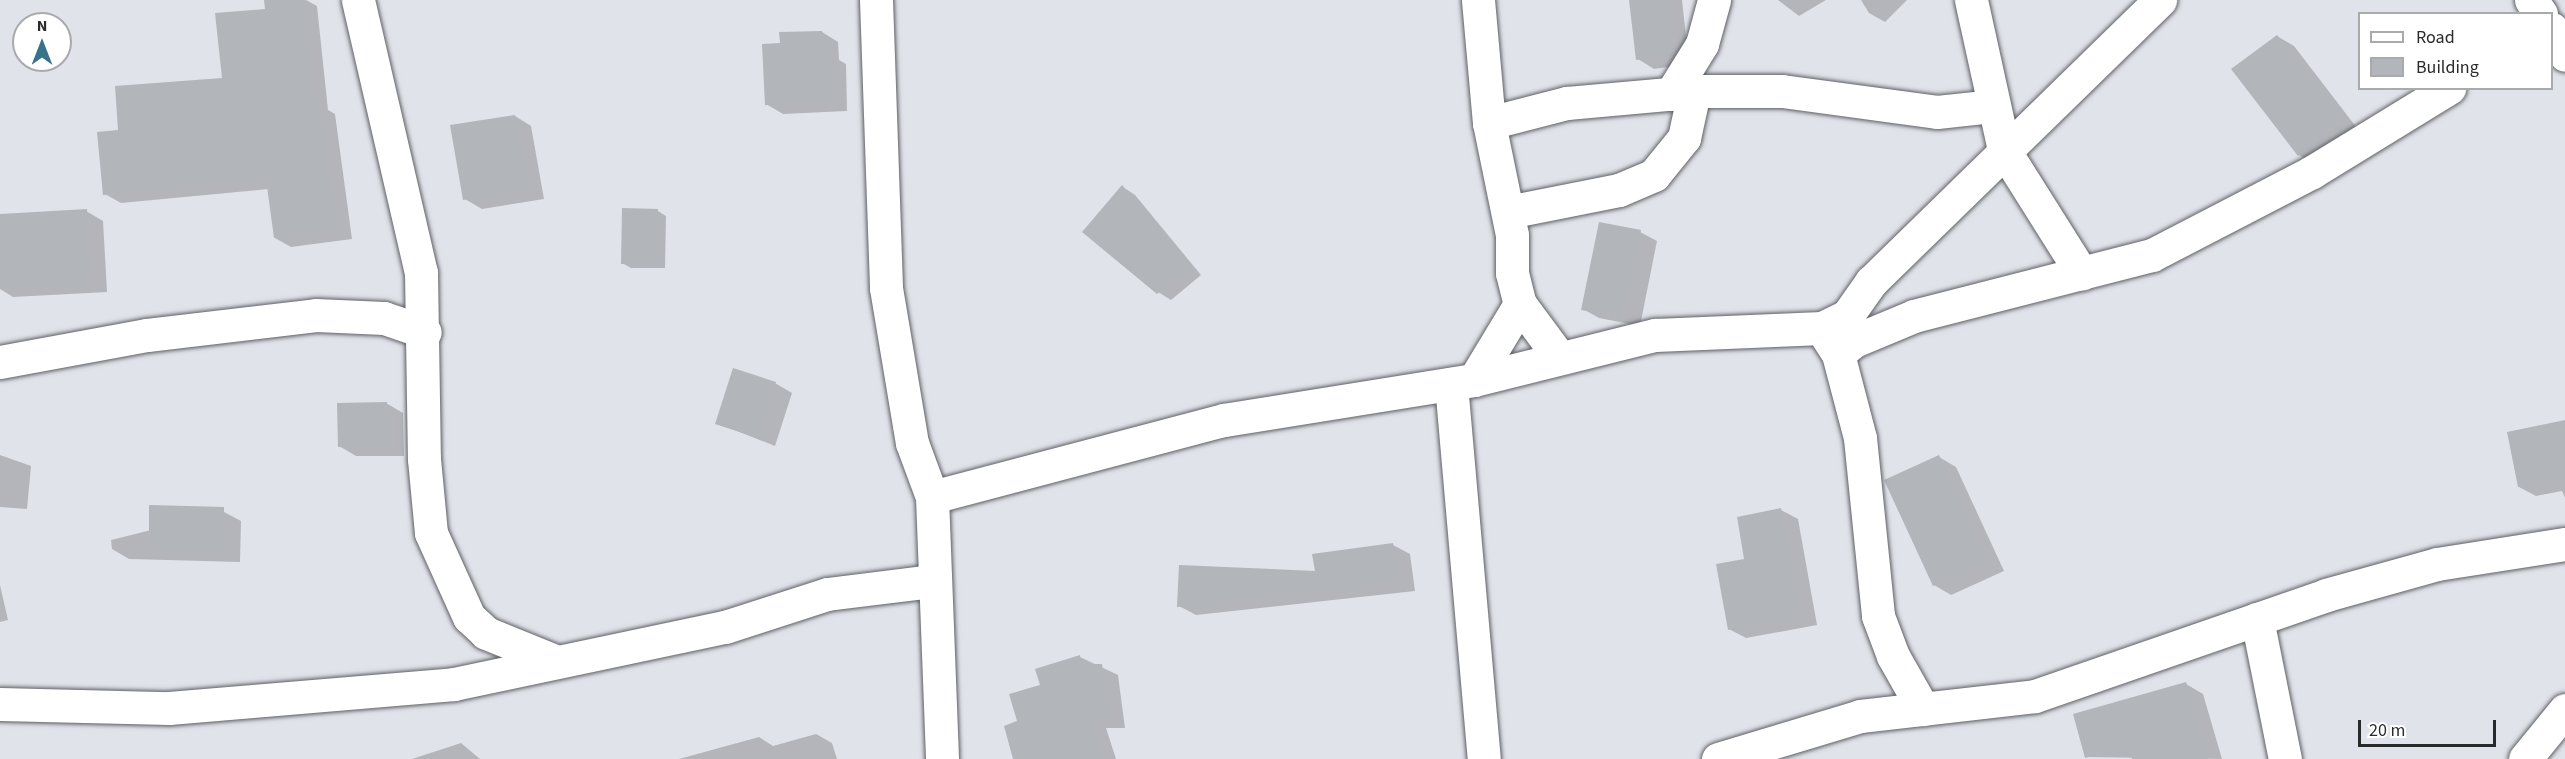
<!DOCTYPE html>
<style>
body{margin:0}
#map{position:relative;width:2565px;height:759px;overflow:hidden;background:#e0e3e9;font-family:"Source Sans 3",sans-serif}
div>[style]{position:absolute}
.shadow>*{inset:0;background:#0003}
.building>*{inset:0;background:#b2b5ba}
.roads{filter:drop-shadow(0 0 2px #5e6065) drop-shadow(0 0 2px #5e6065)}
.street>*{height:33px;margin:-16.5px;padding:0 16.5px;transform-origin:16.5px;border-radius:16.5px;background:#fff}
span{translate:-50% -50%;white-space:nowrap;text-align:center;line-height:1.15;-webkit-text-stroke:4.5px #fff;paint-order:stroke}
.legend{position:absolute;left:2358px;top:12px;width:195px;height:78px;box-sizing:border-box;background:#fff;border:2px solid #a9aaab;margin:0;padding:8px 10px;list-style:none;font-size:18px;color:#292a2c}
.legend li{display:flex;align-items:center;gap:12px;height:30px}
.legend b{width:30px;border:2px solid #a9aaab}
.north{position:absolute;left:12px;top:12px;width:60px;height:60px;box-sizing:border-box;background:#fff;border:2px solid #a9aaab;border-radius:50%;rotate:0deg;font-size:16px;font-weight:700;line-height:24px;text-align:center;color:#292a2c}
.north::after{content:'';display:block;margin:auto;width:21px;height:27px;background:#37738a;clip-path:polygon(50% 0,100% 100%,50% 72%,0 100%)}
.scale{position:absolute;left:2358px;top:720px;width:138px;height:27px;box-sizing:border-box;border:3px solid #292a2c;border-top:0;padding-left:8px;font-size:18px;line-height:21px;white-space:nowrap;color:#292a2c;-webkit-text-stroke:4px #fff;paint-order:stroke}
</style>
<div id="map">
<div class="shadow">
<div style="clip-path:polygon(273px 0,306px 0,317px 6px,328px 110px,335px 114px,352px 239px,291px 247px,275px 238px,269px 189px,121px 203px,105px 194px,120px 132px,224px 79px)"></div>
<div style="clip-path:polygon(1631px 0,1682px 0,1689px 64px,1654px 69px,1638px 59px)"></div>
<div style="clip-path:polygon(1778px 0,1826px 0,1799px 16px)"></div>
<div style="clip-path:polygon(1861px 0,1907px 0,1885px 22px,1869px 13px)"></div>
<div style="clip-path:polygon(822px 32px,838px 42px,839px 60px,846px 64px,847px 111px,783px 114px,766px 104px,781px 44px)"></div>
<div style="clip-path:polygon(2277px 36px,2294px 46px,2360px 132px,2316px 165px,2299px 155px)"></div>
<div style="clip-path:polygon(515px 116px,531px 126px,544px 199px,482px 209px,465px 199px)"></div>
<div style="clip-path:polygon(1123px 187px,1135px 195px,1201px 275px,1171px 300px,1158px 292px)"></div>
<div style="clip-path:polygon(86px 211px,103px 221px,107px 292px,13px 297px,0 289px,0 216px)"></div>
<div style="clip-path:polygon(658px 211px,666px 216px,665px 268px,631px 268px,622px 263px)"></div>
<div style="clip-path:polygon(1640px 232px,1657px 241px,1640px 326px,1599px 318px,1583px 309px)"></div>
<div style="clip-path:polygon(775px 383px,792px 393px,775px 446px,717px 423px)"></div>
<div style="clip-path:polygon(386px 403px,403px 413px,404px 456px,356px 456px,339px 446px)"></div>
<div style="clip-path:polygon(2565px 421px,2565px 498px,2562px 491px,2536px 496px,2519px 487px)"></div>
<div style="clip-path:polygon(0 455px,31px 466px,27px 509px,0 507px)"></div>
<div style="clip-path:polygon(1939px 457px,1956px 467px,2004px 571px,1951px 595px,1934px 585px)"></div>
<div style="clip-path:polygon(1781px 510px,1798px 519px,1817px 625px,1746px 638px,1729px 629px)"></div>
<div style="clip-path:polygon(224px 512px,241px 521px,240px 562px,129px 559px,112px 549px,111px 540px)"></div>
<div style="clip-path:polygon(1393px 545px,1410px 554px,1415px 591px,1196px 615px,1179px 606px,1316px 572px)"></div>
<div style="clip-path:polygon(0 585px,8px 620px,0 622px)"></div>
<div style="clip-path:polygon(1080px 657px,1118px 675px,1125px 728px,1106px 728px,1116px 759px,1016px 759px,1019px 722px,1042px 686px)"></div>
<div style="clip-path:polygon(2186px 684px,2203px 694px,2222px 759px,2086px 757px)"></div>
<div style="clip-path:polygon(816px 734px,832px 743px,837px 759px,679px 759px,759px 737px,773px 746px)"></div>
<div style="clip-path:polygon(461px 743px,480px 759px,412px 759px)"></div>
</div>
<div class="building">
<div style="clip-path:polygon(264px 0,302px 0,313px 104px,319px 103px,336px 231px,274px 238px,266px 179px,103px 195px,97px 132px,118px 130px,115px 86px,222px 78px,215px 13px,265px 9px)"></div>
<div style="clip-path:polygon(1629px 0,1667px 0,1673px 55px,1636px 60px)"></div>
<div style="clip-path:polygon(822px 31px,823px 53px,830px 53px,831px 103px,765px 105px,762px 44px,780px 43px,779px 32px)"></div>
<div style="clip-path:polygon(2277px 35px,2344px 122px,2298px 156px,2231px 69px)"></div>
<div style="clip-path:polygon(515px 115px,528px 190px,463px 200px,450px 125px)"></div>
<div style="clip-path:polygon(1122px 185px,1189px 268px,1157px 294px,1082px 232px)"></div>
<div style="clip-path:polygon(622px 208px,658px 209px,657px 264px,621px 264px)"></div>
<div style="clip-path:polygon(87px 209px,90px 284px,0 288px,0 214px)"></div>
<div style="clip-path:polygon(1599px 222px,1641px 230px,1623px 317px,1581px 310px)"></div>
<div style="clip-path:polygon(733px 368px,776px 382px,758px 438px,715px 424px)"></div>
<div style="clip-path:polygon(387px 402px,388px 447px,338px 447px,337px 403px)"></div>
<div style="clip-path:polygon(2565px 420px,2565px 478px,2518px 487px,2507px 432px)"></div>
<div style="clip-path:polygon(1939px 455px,1988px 562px,1933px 586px,1884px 480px)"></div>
<div style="clip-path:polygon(149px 505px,224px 507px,224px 553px,149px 552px)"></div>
<div style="clip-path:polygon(1781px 508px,1801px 616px,1728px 630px,1716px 564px,1744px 559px,1737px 517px)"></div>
<div style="clip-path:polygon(1393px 543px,1399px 582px,1177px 607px,1179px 565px,1315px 571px,1312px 554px)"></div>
<div style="clip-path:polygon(1080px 655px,1081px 664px,1102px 664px,1109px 719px,1090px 720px,1102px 759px,1013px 759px,1004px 726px,1017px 721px,1009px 694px,1040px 685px,1035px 669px)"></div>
<div style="clip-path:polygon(2186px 682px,2208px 759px,2132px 759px,2128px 746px,2085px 758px,2073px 714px)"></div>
</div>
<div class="roads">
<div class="street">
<div style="left:358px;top:0;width:279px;rotate:77deg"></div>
<div style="left:421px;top:272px;width:187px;rotate:89.1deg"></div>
<div style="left:424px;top:459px;width:74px;rotate:84.6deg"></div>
<div style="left:431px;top:533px;width:92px;rotate:65.7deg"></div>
<div style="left:469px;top:617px;width:23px;rotate:43deg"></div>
<div style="left:486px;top:633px;width:74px;rotate:22.1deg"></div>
<div style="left:876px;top:0;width:288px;rotate:88deg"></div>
<div style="left:886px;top:288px;width:157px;rotate:80.5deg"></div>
<div style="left:912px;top:443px;width:58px;rotate:69.7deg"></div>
<div style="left:932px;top:497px;width:262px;rotate:87.8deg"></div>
<div style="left:1478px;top:0;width:123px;rotate:84.9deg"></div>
<div style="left:1489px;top:123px;width:114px;rotate:78.4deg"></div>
<div style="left:1512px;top:235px;width:38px;rotate:90deg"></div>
<div style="left:1512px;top:273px;width:32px;rotate:76deg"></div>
<div style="left:1520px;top:304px;width:67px;rotate:53.5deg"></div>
<div style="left:1971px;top:0;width:154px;rotate:77.6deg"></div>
<div style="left:2004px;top:150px;width:146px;rotate:57.8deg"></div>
<div style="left:2531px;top:0;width:17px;rotate:54deg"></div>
<div style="left:2552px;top:29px;width:29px;rotate:63deg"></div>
<div style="left:1671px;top:94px;width:59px;rotate:-58.2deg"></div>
<div style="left:1702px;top:44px;width:46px;rotate:-74.7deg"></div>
<div style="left:1489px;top:123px;width:81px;rotate:-14.4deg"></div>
<div style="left:1567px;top:103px;width:136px;rotate:-5.1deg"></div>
<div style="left:1702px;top:91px;width:80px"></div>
<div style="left:1782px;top:91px;width:156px;rotate:7.7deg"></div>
<div style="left:1937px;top:112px;width:55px;rotate:-6.2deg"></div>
<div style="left:1508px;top:212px;width:113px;rotate:-11.2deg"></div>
<div style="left:1619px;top:190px;width:38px;rotate:-23deg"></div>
<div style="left:1654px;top:175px;width:48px;rotate:-51deg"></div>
<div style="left:1684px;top:138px;width:47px;rotate:-77.7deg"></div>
<div style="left:1827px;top:337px;width:20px;rotate:57deg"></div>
<div style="left:1838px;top:354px;width:87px;rotate:75.3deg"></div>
<div style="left:1860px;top:438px;width:179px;rotate:84.2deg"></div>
<div style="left:1878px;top:616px;width:43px;rotate:69.4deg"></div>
<div style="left:1893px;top:656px;width:61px;rotate:60.5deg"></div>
<div style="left:1838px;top:354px;width:21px;rotate:-39deg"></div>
<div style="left:1854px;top:341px;width:65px;rotate:-22.6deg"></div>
<div style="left:1914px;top:316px;width:246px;rotate:-14.4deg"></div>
<div style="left:2152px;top:255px;width:180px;rotate:-27.4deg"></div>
<div style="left:2312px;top:172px;width:161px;rotate:-31.5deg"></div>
<div style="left:0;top:362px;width:149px;rotate:-10.4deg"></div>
<div style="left:147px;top:335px;width:170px;rotate:-6.7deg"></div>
<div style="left:316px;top:315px;width:68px;rotate:2.5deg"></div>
<div style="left:384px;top:318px;width:43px;rotate:18.9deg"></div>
<div style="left:1474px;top:380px;width:89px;rotate:-58.8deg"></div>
<div style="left:1451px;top:384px;width:376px;rotate:85deg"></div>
<div style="left:932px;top:497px;width:302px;rotate:-14.8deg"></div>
<div style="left:1224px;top:420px;width:253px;rotate:-9.1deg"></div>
<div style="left:1474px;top:380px;width:187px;rotate:-14deg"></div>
<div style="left:1655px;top:335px;width:167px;rotate:-2.4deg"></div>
<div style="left:1822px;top:328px;width:28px;rotate:-26deg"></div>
<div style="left:1847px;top:316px;width:42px;rotate:-54.8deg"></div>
<div style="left:1871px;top:282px;width:404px;rotate:-44.3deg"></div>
<div style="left:2257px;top:619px;width:143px;rotate:78.7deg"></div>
<div style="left:0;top:704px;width:169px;rotate:1.4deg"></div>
<div style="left:169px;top:708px;width:286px;rotate:-4.8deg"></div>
<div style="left:454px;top:684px;width:277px;rotate:-11.9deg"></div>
<div style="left:725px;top:627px;width:107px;rotate:-17.9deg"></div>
<div style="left:827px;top:594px;width:105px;rotate:-7.1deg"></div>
<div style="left:1718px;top:759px;width:148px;rotate:-16.8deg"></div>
<div style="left:1860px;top:716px;width:176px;rotate:-6.5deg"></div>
<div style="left:2035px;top:696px;width:308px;rotate:-19.1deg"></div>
<div style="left:2326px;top:595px;width:115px;rotate:-15.6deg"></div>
<div style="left:2437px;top:564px;width:130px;rotate:-8.9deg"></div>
<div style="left:2525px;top:759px;width:63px;rotate:-50.8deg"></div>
</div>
</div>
<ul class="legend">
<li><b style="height:8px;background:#fff"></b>Road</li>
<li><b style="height:16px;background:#b2b5ba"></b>Building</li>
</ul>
<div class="north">N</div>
<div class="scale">20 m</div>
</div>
